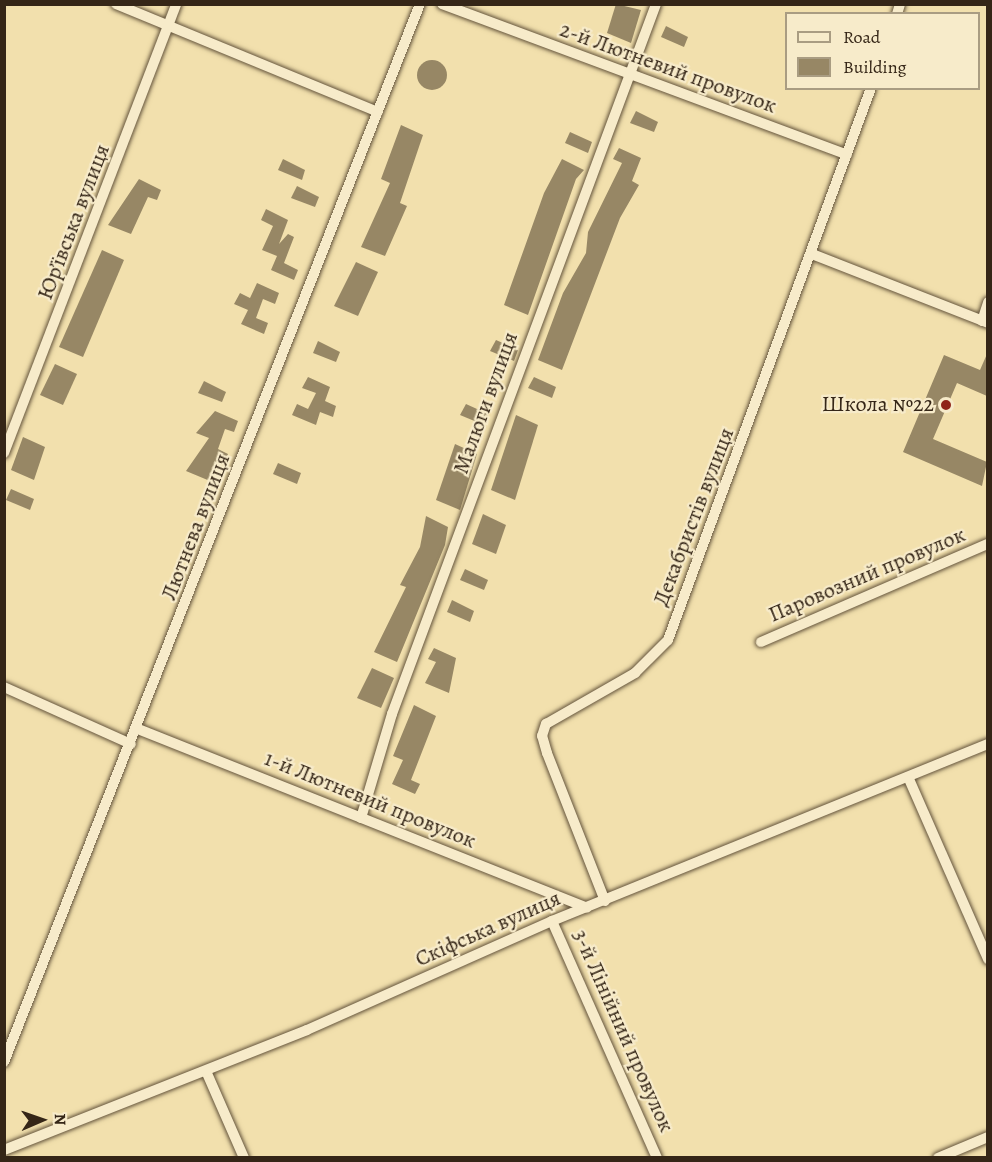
<!DOCTYPE html>
<meta charset="utf-8">
<style>
body{margin:0}
#map{position:relative;width:992px;height:1162px;overflow:hidden;background:#f2e0ad;font-family:Alegreya,serif}
div>[style]{position:absolute}
.building>*{inset:0;background:#978765}
.round{border-radius:50%}
.roads{filter:drop-shadow(0 0 2px #64543c) drop-shadow(0 0 2px #64543c)}
.minor>*{height:10px;margin:-5px;padding:0 5px;transform-origin:5px;border-radius:5px;background:#f7ebca}
.dots>*{width:16px;height:16px;translate:-50% -50%;box-sizing:border-box;border:3px solid #f7ebca;border-radius:50%}
span{translate:-50% -50%;white-space:nowrap;text-align:center;line-height:1.15;-webkit-text-stroke:4.5px #f7ebca;paint-order:stroke}
.street-label{font-size:22px;color:#352617}
.poi-label{font-size:22px;color:#352617}
.right{translate:-100% -50%;text-align:right}
.frame{position:absolute;inset:0;border:6px solid #352617;pointer-events:none}
.legend{position:absolute;left:785px;top:12px;width:195px;height:78px;box-sizing:border-box;background:#f7ebca;border:2px solid #a99c82;margin:0;padding:8px 10px;list-style:none;font-size:18px;color:#352617}
.legend li{display:flex;align-items:center;gap:12px;height:30px}
.legend b{width:30px;border:2px solid #a99c82}
.north{position:absolute;left:12px;top:1090px;width:60px;height:60px;-webkit-text-stroke:4px #f7ebca;paint-order:stroke;rotate:88deg;font-size:16px;font-weight:700;line-height:24px;text-align:center;color:#352617}
.north::after{content:'';display:block;margin:auto;width:21px;height:27px;background:#352617;clip-path:polygon(50% 0,100% 100%,50% 72%,0 100%)}
</style>
<div id="map">
<div class="building">
<div style="clip-path:polygon(616px 4px,641px 10px,631px 43px,607px 33px)"></div>
<div style="clip-path:polygon(666px 26px,688px 37px,684px 47px,661px 37px)"></div>
<div class="round" style="left:417px;top:60px;width:30px;height:30px"></div>
<div style="clip-path:polygon(636px 111px,658px 122px,654px 132px,630px 123px)"></div>
<div style="clip-path:polygon(401px 125px,423px 135px,400px 203px,407px 206px,385px 256px,361px 247px,390px 183px,381px 179px)"></div>
<div style="clip-path:polygon(570px 132px,592px 142px,588px 153px,565px 143px)"></div>
<div style="clip-path:polygon(619px 148px,641px 158px,632px 181px,639px 185px,620px 218px,562px 370px,538px 360px,563px 293px,586px 253px,588px 232px,622px 163px,613px 159px)"></div>
<div style="clip-path:polygon(283px 159px,305px 170px,302px 180px,278px 170px)"></div>
<div style="clip-path:polygon(562px 159px,584px 170px,576px 179px,528px 315px,504px 305px,544px 193px)"></div>
<div style="clip-path:polygon(139px 179px,161px 190px,157px 200px,148px 197px,131px 234px,108px 225px)"></div>
<div style="clip-path:polygon(297px 186px,319px 197px,315px 207px,291px 198px)"></div>
<div style="clip-path:polygon(266px 209px,288px 220px,279px 244px,288px 234px,294px 237px,284px 263px,298px 270px,294px 280px,271px 270px,277px 256px,262px 250px,273px 226px,261px 220px)"></div>
<div style="clip-path:polygon(102px 250px,124px 260px,83px 357px,59px 347px)"></div>
<div style="clip-path:polygon(356px 262px,378px 272px,358px 316px,334px 306px)"></div>
<div style="clip-path:polygon(257px 283px,279px 293px,275px 304px,263px 299px,256px 318px,268px 323px,264px 334px,241px 324px,248px 310px,234px 304px,240px 293px,250px 298px)"></div>
<div style="clip-path:polygon(496px 340px,518px 350px,514px 361px,490px 351px)"></div>
<div style="clip-path:polygon(318px 341px,340px 352px,336px 362px,313px 353px)"></div>
<div style="clip-path:polygon(987px 354px,987px 396px,957px 383px,933px 439px,987px 462px,982px 486px,903px 452px,944px 355px,980px 370px)"></div>
<div style="clip-path:polygon(55px 364px,77px 374px,63px 405px,40px 395px)"></div>
<div style="clip-path:polygon(308px 377px,330px 387px,325px 401px,336px 406px,333px 417px,320px 412px,316px 425px,292px 415px,297px 404px,308px 409px,316px 393px,302px 388px)"></div>
<div style="clip-path:polygon(534px 377px,556px 387px,552px 398px,528px 388px)"></div>
<div style="clip-path:polygon(204px 381px,226px 392px,222px 402px,198px 393px)"></div>
<div style="clip-path:polygon(466px 404px,488px 414px,484px 425px,460px 415px)"></div>
<div style="clip-path:polygon(215px 411px,238px 421px,234px 432px,225px 429px,218px 449px,228px 454px,224px 465px,217px 462px,210px 481px,186px 471px,209px 438px,196px 433px)"></div>
<div style="clip-path:polygon(516px 415px,538px 425px,515px 500px,491px 490px)"></div>
<div style="clip-path:polygon(23px 437px,45px 447px,34px 480px,11px 470px)"></div>
<div style="clip-path:polygon(455px 444px,477px 454px,460px 510px,436px 500px)"></div>
<div style="clip-path:polygon(278px 463px,301px 473px,297px 484px,273px 474px)"></div>
<div style="clip-path:polygon(11px 489px,34px 499px,30px 510px,6px 500px)"></div>
<div style="clip-path:polygon(483px 514px,506px 525px,496px 554px,472px 544px)"></div>
<div style="clip-path:polygon(426px 516px,448px 527px,445px 545px,397px 662px,374px 652px,406px 587px,400px 585px,420px 547px)"></div>
<div style="clip-path:polygon(465px 569px,488px 580px,484px 590px,460px 580px)"></div>
<div style="clip-path:polygon(452px 600px,474px 611px,470px 622px,447px 612px)"></div>
<div style="clip-path:polygon(434px 648px,456px 658px,449px 693px,425px 683px,436px 662px,428px 659px)"></div>
<div style="clip-path:polygon(372px 668px,394px 678px,381px 708px,357px 698px)"></div>
<div style="clip-path:polygon(414px 705px,436px 716px,411px 780px,420px 784px,415px 794px,392px 784px,403px 760px,393px 756px)"></div>
</div>
<div class="roads">
<div class="minor">
<div style="left:116px;top:4px;width:283px;rotate:22.4deg"></div>
<div style="left:442px;top:4px;width:432px;rotate:20.4deg"></div>
<div style="left:897px;top:14px;width:10px;rotate:-73deg"></div>
<div style="left:812px;top:254px;width:189px;rotate:21.4deg"></div>
<div style="left:982px;top:321px;width:20px;rotate:-72deg"></div>
<div style="left:4px;top:453px;width:481px;rotate:-69deg"></div>
<div style="left:761px;top:642px;width:247px;rotate:-23.4deg"></div>
<div style="left:4px;top:687px;width:139px;rotate:24.2deg"></div>
<div style="left:138px;top:729px;width:483px;rotate:21.7deg"></div>
<div style="left:909px;top:779px;width:197px;rotate:66.3deg"></div>
<div style="left:361px;top:818px;width:109px;rotate:-73.4deg"></div>
<div style="left:392px;top:714px;width:757px;rotate:-69.6deg"></div>
<div style="left:605px;top:901px;width:159px;rotate:-111.4deg"></div>
<div style="left:547px;top:753px;width:18px;rotate:-106deg"></div>
<div style="left:542px;top:736px;width:13px;rotate:-72deg"></div>
<div style="left:546px;top:724px;width:103px;rotate:-29.8deg"></div>
<div style="left:635px;top:673px;width:47px;rotate:-45deg"></div>
<div style="left:668px;top:640px;width:588px;rotate:-69.81deg"></div>
<div style="left:552px;top:921px;width:259px;rotate:66.1deg"></div>
<div style="left:4px;top:1062px;width:1137px;rotate:-68.54deg"></div>
<div style="left:206px;top:1071px;width:95px;rotate:66.4deg"></div>
<div style="left:4px;top:1150px;width:326px;rotate:-21.6deg"></div>
<div style="left:307px;top:1030px;width:268px;rotate:-24deg"></div>
<div style="left:552px;top:921px;width:471px;rotate:-22.1deg"></div>
<div style="left:938px;top:1158px;width:54px;rotate:-22.8deg"></div>
</div>
</div>
<div class="dots">
<div style="left:946px;top:405px;background:#8f2418"></div>
</div>
<div class="street-label">
<span style="left:668px;top:68px;rotate:20deg">2-й Лютневий провулок</span>
<span style="left:74px;top:222px;rotate:-69deg">Юр’ївська вулиця</span>
<span style="left:486px;top:403px;rotate:-70deg">Малюги вулиця</span>
<span style="left:694px;top:517px;rotate:-69deg">Декабристів вулиця</span>
<span style="left:196px;top:527px;rotate:-69deg">Лютнева вулиця</span>
<span style="left:867px;top:575px;rotate:-23deg">Паровозний провулок</span>
<span style="left:370px;top:800px;rotate:22deg">1-й Лютневий провулок</span>
<span style="left:488px;top:929px;rotate:-24deg">Скіфська вулиця</span>
<span style="left:623px;top:1031px;rotate:66deg">3-й Лінійний провулок</span>
</div>
<div class="poi-label">
<span class="right" style="left:934px;top:405px">Школа №22</span>
</div>
<div class="frame"></div>
<ul class="legend">
<li><b style="height:8px;background:#f7ebca"></b>Road</li>
<li><b style="height:16px;background:#978765"></b>Building</li>
</ul>
<div class="north">N</div>
</div>
